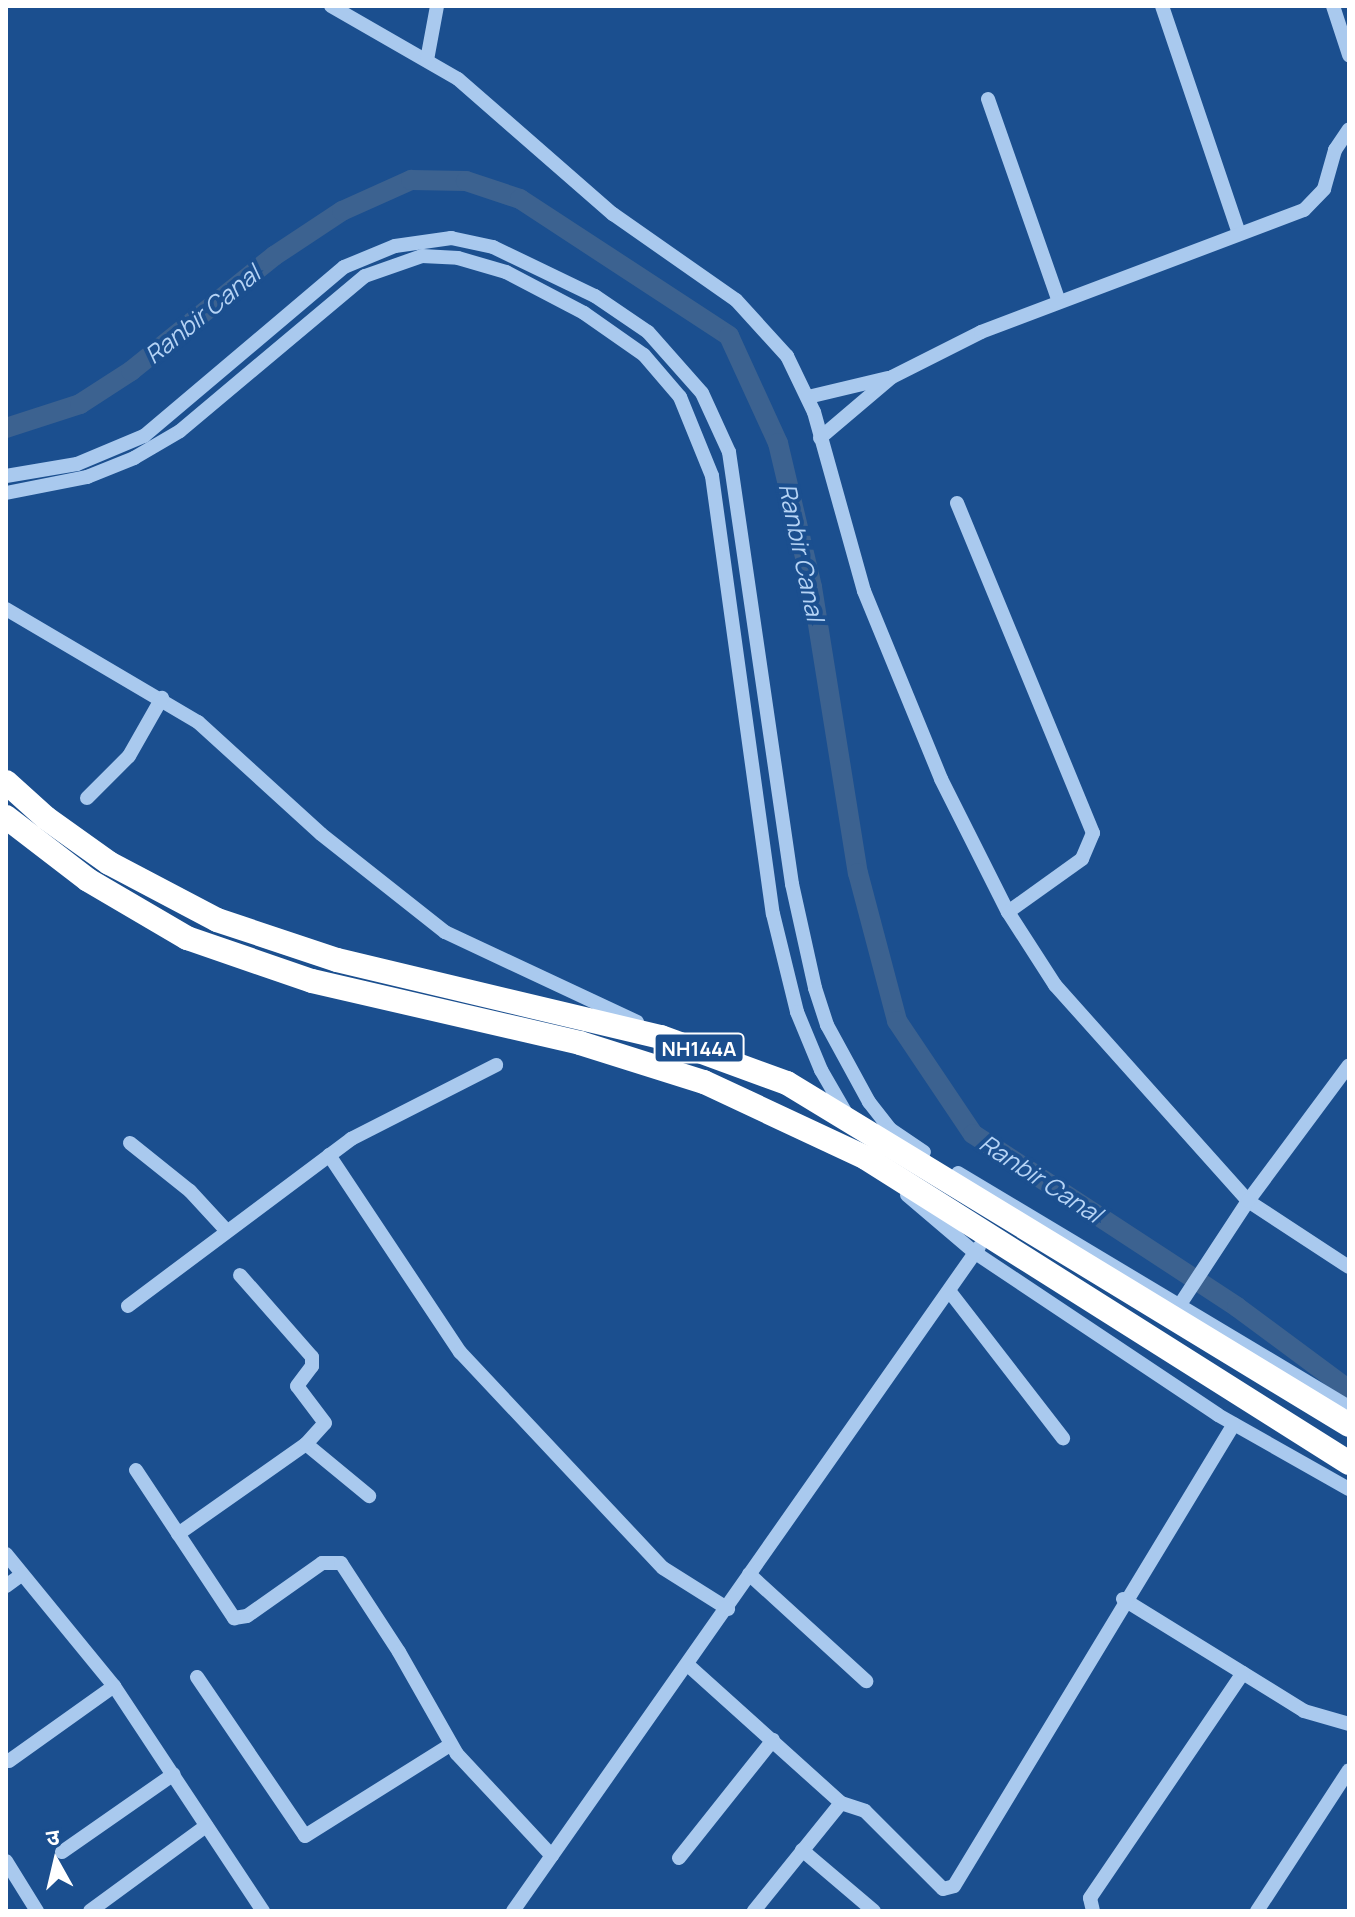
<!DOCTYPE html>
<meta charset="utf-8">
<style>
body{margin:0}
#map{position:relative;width:1355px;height:1917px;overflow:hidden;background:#1b4f8f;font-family:Manrope,"Noto Sans Devanagari",sans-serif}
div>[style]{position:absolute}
.canal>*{height:20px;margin:-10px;padding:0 10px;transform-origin:10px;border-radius:10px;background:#3c6290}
.minor>*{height:14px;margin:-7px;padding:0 7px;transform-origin:7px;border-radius:7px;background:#a9c9ee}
.highway>*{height:24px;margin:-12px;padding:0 12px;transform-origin:12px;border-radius:12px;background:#fff}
.highway-bridge>*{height:24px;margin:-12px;padding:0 12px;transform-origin:12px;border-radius:12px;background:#fff}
span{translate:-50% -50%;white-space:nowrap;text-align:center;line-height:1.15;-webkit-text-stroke:8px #1b4f8f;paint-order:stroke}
.shield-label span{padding:2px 6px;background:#1b4f8f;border:2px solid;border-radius:6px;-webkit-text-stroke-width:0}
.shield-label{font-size:20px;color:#fff;font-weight:700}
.water-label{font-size:24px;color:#b5d3f5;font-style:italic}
.frame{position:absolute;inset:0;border:8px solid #fff;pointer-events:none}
.north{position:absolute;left:16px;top:1821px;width:80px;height:80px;-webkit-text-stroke:6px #1b4f8f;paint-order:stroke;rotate:352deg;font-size:22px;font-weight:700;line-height:32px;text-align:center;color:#fff}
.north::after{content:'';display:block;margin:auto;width:28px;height:36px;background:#fff;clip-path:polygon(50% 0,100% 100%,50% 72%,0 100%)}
</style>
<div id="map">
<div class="canal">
<div style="left:6px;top:428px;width:78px;rotate:-18deg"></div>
<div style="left:80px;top:404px;width:61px;rotate:-32.9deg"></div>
<div style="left:131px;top:371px;width:184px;rotate:-38.8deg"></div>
<div style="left:274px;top:256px;width:82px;rotate:-33.5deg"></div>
<div style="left:342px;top:211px;width:76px;rotate:-24.2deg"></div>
<div style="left:411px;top:180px;width:55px;rotate:1deg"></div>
<div style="left:466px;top:181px;width:57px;rotate:18.4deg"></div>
<div style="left:520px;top:199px;width:250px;rotate:33.2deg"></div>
<div style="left:729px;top:336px;width:118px;rotate:65.4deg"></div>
<div style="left:778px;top:443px;width:148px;rotate:76.7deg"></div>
<div style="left:812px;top:587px;width:290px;rotate:80.9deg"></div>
<div style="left:858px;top:873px;width:153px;rotate:75.2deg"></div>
<div style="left:897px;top:1021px;width:136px;rotate:56.1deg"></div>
<div style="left:973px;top:1134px;width:316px;rotate:33.2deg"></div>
<div style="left:1237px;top:1307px;width:139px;rotate:36.5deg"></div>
</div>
<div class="minor">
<div style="left:331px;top:6px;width:146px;rotate:29.9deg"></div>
<div style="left:458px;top:79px;width:206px;rotate:41.1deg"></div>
<div style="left:613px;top:214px;width:150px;rotate:35deg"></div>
<div style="left:736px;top:300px;width:76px;rotate:47.7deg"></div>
<div style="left:787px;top:356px;width:62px;rotate:64.3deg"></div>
<div style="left:814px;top:412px;width:186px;rotate:74.4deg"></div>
<div style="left:864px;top:591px;width:203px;rotate:67.7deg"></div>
<div style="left:941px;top:779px;width:149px;rotate:63.3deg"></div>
<div style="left:1008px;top:912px;width:87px;rotate:57.2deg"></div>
<div style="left:1055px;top:985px;width:290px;rotate:48.2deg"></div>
<div style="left:1248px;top:1201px;width:121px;rotate:33.2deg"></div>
<div style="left:1162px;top:6px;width:240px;rotate:71.3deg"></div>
<div style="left:1333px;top:6px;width:52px;rotate:71.9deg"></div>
<div style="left:427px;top:60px;width:55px;rotate:-79.5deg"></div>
<div style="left:988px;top:99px;width:212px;rotate:70.7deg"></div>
<div style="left:808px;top:397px;width:82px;rotate:-13.4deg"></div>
<div style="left:820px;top:438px;width:94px;rotate:-40.3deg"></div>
<div style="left:892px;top:377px;width:100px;rotate:-26.8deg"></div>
<div style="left:981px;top:332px;width:345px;rotate:-20.7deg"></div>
<div style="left:1304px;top:210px;width:29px;rotate:-46deg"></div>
<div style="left:1324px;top:189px;width:41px;rotate:-74.2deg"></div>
<div style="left:1335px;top:150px;width:25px;rotate:-56deg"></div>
<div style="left:6px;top:476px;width:72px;rotate:-9.6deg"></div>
<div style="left:77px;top:464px;width:73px;rotate:-22.7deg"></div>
<div style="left:144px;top:436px;width:262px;rotate:-40.2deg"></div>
<div style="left:344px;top:267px;width:55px;rotate:-22.4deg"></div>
<div style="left:395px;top:246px;width:57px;rotate:-8.1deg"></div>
<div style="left:451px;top:238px;width:43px;rotate:12.1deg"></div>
<div style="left:493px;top:247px;width:113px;rotate:25.7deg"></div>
<div style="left:595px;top:296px;width:64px;rotate:34.2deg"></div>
<div style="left:648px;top:332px;width:81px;rotate:48.5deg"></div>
<div style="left:702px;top:393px;width:65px;rotate:65.4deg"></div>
<div style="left:729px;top:452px;width:437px;rotate:81.7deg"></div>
<div style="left:792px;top:884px;width:107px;rotate:77.5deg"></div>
<div style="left:815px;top:988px;width:39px;rotate:72deg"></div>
<div style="left:827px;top:1025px;width:88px;rotate:61.4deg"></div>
<div style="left:869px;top:1102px;width:34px;rotate:52deg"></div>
<div style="left:890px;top:1129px;width:41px;rotate:34.1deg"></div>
<div style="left:6px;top:493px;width:83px;rotate:-11.2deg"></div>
<div style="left:87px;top:477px;width:51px;rotate:-22deg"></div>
<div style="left:134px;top:458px;width:53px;rotate:-30.4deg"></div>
<div style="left:180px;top:431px;width:241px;rotate:-40deg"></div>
<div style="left:365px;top:276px;width:60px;rotate:-19.3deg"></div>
<div style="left:422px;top:256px;width:36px;rotate:3deg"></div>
<div style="left:458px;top:258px;width:50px;rotate:16.3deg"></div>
<div style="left:506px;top:272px;width:88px;rotate:27.7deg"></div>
<div style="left:584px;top:313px;width:73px;rotate:35deg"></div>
<div style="left:644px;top:355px;width:55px;rotate:49.4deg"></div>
<div style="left:680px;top:397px;width:85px;rotate:67.9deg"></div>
<div style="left:712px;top:476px;width:442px;rotate:82.1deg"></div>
<div style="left:773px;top:914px;width:101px;rotate:76.2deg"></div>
<div style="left:797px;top:1012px;width:63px;rotate:67.5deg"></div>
<div style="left:821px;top:1070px;width:52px;rotate:60deg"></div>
<div style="left:957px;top:503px;width:357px;rotate:67.6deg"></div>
<div style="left:1093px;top:833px;width:28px;rotate:113deg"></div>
<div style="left:1082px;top:859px;width:91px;rotate:144.4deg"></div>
<div style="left:6px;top:609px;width:223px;rotate:30.5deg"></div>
<div style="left:198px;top:722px;width:166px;rotate:42.3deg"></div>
<div style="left:321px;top:834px;width:158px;rotate:38.3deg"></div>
<div style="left:445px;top:932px;width:212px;rotate:25.1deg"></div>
<div style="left:87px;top:798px;width:59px;rotate:-45deg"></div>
<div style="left:129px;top:756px;width:67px;rotate:-60.4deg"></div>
<div style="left:130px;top:1143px;width:77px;rotate:38.7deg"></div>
<div style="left:190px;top:1191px;width:53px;rotate:47.3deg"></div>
<div style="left:329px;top:1155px;width:237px;rotate:56.4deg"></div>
<div style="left:460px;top:1352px;width:296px;rotate:46.8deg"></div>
<div style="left:663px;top:1568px;width:77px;rotate:32.2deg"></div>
<div style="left:958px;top:1173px;width:456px;rotate:30.9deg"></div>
<div style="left:907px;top:1195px;width:88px;rotate:40.4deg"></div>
<div style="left:974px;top:1252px;width:293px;rotate:33.7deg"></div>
<div style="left:1218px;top:1415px;width:150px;rotate:29.5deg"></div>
<div style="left:950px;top:1292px;width:185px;rotate:52.3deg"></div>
<div style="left:128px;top:1306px;width:279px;rotate:-36.8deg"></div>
<div style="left:351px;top:1139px;width:163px;rotate:-27deg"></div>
<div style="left:1179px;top:1306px;width:126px;rotate:-56.7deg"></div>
<div style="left:1248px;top:1201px;width:169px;rotate:-53.4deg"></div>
<div style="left:306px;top:1444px;width:82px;rotate:39.5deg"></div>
<div style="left:136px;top:1470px;width:178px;rotate:56.5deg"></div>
<div style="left:234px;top:1618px;width:13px;rotate:-9deg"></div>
<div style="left:247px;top:1616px;width:92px;rotate:-35.2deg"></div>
<div style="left:322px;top:1563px;width:19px"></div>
<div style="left:341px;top:1563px;width:106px;rotate:56.9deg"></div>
<div style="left:399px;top:1652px;width:117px;rotate:60.4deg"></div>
<div style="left:457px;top:1754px;width:139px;rotate:47deg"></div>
<div style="left:178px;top:1534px;width:156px;rotate:-35.1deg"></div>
<div style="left:306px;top:1444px;width:28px;rotate:-48deg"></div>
<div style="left:325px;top:1423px;width:46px;rotate:-127.1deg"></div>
<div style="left:297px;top:1386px;width:25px;rotate:-53deg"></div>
<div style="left:312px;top:1366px;width:9px;rotate:-90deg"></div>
<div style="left:312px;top:1357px;width:109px;rotate:-131.3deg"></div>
<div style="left:6px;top:1554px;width:171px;rotate:50.7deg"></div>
<div style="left:114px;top:1686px;width:270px;rotate:56.5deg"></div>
<div style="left:749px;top:1574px;width:159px;rotate:42.4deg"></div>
<div style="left:6px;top:1586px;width:19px;rotate:-36deg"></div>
<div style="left:1123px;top:1599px;width:213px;rotate:31.7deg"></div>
<div style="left:1304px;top:1711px;width:47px;rotate:16.1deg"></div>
<div style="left:689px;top:1666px;width:205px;rotate:42deg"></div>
<div style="left:841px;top:1803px;width:139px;rotate:128.9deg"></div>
<div style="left:197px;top:1677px;width:192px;rotate:55.8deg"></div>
<div style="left:305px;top:1836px;width:171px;rotate:-32.1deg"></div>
<div style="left:9px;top:1761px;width:129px;rotate:-35.5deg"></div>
<div style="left:841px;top:1803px;width:25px;rotate:18deg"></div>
<div style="left:865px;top:1811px;width:110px;rotate:45deg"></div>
<div style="left:943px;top:1889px;width:11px;rotate:-15deg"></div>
<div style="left:954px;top:1886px;width:540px;rotate:-58.78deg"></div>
<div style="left:802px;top:1850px;width:94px;rotate:40.3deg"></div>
<div style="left:62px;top:1852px;width:136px;rotate:-34.9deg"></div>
<div style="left:679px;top:1858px;width:151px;rotate:-51.5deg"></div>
<div style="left:6px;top:1861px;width:59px;rotate:58.2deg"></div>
<div style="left:90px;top:1911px;width:144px;rotate:-36.2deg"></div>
<div style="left:513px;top:1911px;width:811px;rotate:-54.94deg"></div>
<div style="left:1093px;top:1911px;width:13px;rotate:-103deg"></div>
<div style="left:1090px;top:1898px;width:272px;rotate:-55.8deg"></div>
<div style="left:1257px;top:1911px;width:168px;rotate:-56.9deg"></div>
</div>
<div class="highway">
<div style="left:6px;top:817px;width:103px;rotate:37.5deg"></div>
<div style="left:88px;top:880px;width:115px;rotate:30.4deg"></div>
<div style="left:187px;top:938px;width:132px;rotate:19deg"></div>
<div style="left:312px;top:981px;width:275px;rotate:13deg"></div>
<div style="left:580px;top:1043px;width:130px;rotate:17.5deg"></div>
<div style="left:704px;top:1082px;width:179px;rotate:25.1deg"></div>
</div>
<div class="highway-bridge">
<div style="left:6px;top:782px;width:54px;rotate:42deg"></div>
<div style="left:46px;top:818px;width:77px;rotate:35.5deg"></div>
<div style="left:109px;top:863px;width:122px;rotate:27.8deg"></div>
<div style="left:217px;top:920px;width:126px;rotate:18.4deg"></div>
<div style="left:337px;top:960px;width:333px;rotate:13.4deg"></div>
<div style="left:661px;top:1037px;width:134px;rotate:20.1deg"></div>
<div style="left:787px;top:1083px;width:658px;rotate:31.32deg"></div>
<div style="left:866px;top:1158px;width:571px;rotate:32.27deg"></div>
</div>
<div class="shield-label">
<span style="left:699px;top:1048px">NH144A</span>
</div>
<div class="water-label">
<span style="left:202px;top:314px;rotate:-39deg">Ranbir Canal</span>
<span style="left:802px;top:552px;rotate:78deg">Ranbir Canal</span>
<span style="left:1041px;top:1178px;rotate:33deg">Ranbir Canal</span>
</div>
<div class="frame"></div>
<div class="north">उ</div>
</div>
